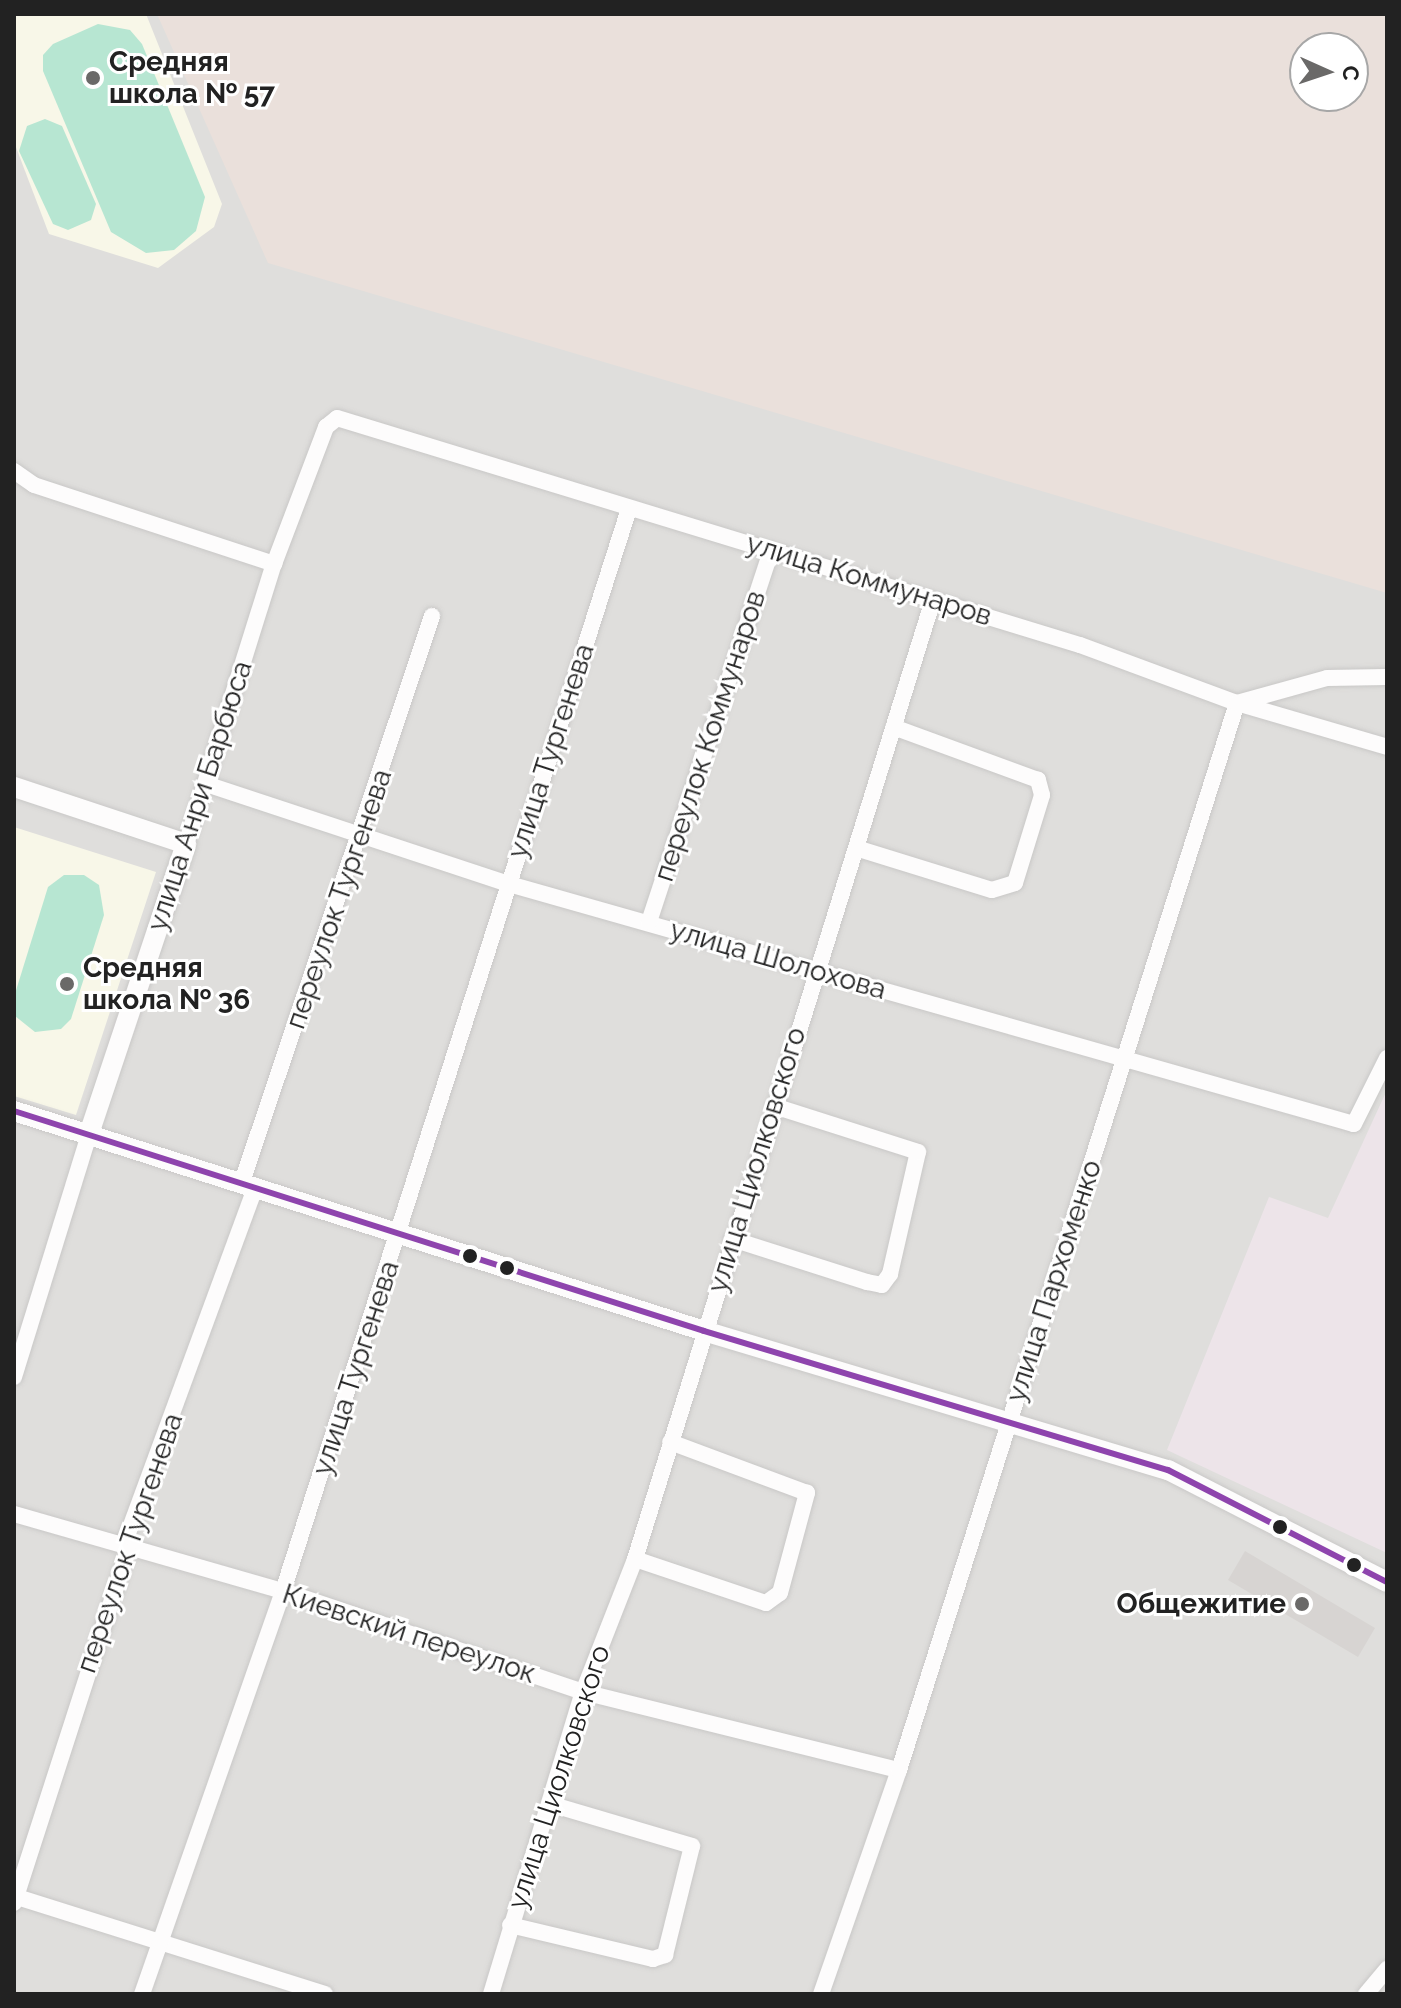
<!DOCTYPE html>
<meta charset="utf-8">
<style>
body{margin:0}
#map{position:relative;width:1401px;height:2008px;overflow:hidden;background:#f0eeeb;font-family:Raleway,sans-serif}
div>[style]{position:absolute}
.residential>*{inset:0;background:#dfdedc}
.industrial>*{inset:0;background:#ede4e9}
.education>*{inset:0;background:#f8f7e8}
.military>*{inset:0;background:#eae0db}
.pitch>*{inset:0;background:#b7e6d2}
.building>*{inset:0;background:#d7d4d2}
.roads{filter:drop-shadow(0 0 2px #c9c8c7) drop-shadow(0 0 2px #c9c8c7)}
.minor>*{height:16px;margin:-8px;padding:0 8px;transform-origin:8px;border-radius:8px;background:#fdfcfc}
.tertiary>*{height:20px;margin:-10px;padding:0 10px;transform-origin:10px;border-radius:10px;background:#fdfcfc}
.bus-1>*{height:6px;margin:-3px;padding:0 3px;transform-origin:3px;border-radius:3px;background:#8e44ad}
.dots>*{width:22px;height:22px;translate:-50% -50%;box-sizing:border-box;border:4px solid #fff;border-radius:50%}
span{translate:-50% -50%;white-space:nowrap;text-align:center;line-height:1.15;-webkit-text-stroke:6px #fff;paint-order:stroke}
.poi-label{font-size:28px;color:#222;font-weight:700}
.left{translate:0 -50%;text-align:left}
.right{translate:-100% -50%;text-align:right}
.street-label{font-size:28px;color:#222}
.frame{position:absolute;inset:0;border:16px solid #222;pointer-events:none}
.north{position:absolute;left:1289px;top:32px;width:80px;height:80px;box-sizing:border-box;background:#fff;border:2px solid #a7a7a7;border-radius:50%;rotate:93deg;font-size:22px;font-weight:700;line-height:32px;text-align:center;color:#222}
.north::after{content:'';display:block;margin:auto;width:28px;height:36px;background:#6a6968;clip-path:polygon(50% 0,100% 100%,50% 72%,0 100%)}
</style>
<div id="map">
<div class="residential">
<div style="clip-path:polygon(evenodd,14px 14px,1387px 14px,1387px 1994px,14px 1994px,14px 14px,1305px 48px,1353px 48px,1353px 96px,1305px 96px,1305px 48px)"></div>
</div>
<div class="industrial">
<div style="clip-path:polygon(1387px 1090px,1387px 1553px,1167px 1450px,1269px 1197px,1328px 1218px)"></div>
</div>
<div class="education">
<div style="clip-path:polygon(14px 14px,146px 14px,222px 204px,214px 227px,158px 268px,49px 234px,14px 142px)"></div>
<div style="clip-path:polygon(14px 827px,156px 872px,76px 1115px,14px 1096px)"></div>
</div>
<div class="military">
<div style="clip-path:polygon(evenodd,157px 14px,1387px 14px,1387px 593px,268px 263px,157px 14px,1305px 48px,1353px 48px,1353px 96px,1305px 96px,1305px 48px)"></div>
</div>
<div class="pitch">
<div style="clip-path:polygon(98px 24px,130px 30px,142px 44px,205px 197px,196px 231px,174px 250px,146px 253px,111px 232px,43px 71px,43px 55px,53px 44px)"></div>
<div style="clip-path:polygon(45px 119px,62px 126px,96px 204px,91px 220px,68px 230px,53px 224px,19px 151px,27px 126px)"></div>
<div style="clip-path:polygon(64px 875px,84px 875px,99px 885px,104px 915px,71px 1019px,61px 1029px,35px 1032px,15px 1016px,14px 997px,48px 887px)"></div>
</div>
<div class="building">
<div style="clip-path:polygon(1245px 1551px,1375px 1628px,1358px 1657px,1228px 1580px)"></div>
</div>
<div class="roads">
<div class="minor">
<div style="left:14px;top:471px;width:24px;rotate:35deg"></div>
<div style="left:34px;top:485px;width:253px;rotate:18.2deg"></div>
<div style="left:206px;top:784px;width:319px;rotate:18.3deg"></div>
<div style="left:509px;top:884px;width:878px;rotate:15.86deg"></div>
<div style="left:1354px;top:1124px;width:74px;rotate:-63.4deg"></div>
<div style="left:186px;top:844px;width:294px;rotate:-72.6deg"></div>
<div style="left:274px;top:564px;width:147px;rotate:-69.2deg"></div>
<div style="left:326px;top:427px;width:14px;rotate:-39deg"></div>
<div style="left:337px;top:418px;width:777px;rotate:16.99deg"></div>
<div style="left:1080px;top:645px;width:167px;rotate:20.3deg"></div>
<div style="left:1237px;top:703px;width:93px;rotate:-15.5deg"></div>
<div style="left:1327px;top:678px;width:60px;rotate:-1deg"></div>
<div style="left:856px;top:848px;width:142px;rotate:17.2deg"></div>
<div style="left:992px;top:890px;width:24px;rotate:-17deg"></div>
<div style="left:1015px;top:883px;width:92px;rotate:-72.9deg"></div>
<div style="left:1042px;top:795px;width:16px;rotate:-105deg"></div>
<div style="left:1038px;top:780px;width:154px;rotate:-159.9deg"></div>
<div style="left:649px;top:922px;width:391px;rotate:-71.8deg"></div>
<div style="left:242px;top:1182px;width:597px;rotate:-71.44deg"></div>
<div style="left:732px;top:1239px;width:142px;rotate:17.7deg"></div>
<div style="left:867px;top:1282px;width:15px;rotate:11deg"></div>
<div style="left:882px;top:1285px;width:14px;rotate:-54deg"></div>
<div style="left:890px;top:1274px;width:125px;rotate:-77.1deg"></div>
<div style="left:918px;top:1152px;width:151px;rotate:-162.3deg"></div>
<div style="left:14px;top:1377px;width:254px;rotate:-72.8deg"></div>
<div style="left:14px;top:1514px;width:280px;rotate:16deg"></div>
<div style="left:283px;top:1591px;width:317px;rotate:18.6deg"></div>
<div style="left:583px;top:1692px;width:325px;rotate:13.9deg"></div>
<div style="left:635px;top:1559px;width:138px;rotate:18.6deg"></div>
<div style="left:766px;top:1603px;width:17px;rotate:-36deg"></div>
<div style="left:780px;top:1593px;width:104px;rotate:-74.9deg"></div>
<div style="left:807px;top:1493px;width:146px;rotate:-159.6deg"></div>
<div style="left:14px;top:1896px;width:326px;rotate:17.5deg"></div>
<div style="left:14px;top:1903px;width:371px;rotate:-72.1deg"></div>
<div style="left:128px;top:1550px;width:14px;rotate:-94deg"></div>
<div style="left:127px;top:1536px;width:373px;rotate:-69.8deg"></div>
<div style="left:510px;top:1925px;width:147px;rotate:13.4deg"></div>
<div style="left:653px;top:1959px;width:13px;rotate:-18deg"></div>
<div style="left:665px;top:1955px;width:112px;rotate:-76.1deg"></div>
<div style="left:692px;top:1846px;width:144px;rotate:-163.5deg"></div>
<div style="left:142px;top:1994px;width:427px;rotate:-70.7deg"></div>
<div style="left:283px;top:1591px;width:1136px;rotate:-72.27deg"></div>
<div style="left:491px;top:1994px;width:316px;rotate:-73.1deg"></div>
<div style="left:583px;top:1692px;width:143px;rotate:-68.6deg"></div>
<div style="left:635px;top:1559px;width:1004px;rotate:-72.74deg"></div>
<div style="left:821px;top:1994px;width:237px;rotate:-70.8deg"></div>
<div style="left:899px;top:1770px;width:1119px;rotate:-72.42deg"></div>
<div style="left:1237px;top:703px;width:156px;rotate:16.3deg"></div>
<div style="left:1366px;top:1994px;width:33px;rotate:-50deg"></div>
</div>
<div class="tertiary">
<div style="left:14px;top:787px;width:181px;rotate:18.3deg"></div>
<div style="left:186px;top:844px;width:306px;rotate:108.5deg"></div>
<div style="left:14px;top:1111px;width:724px;rotate:17.68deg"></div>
<div style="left:704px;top:1331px;width:484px;rotate:16.7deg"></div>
<div style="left:1168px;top:1470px;width:246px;rotate:27.1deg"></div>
</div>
</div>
<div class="bus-1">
<div style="left:14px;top:1111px;width:724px;rotate:17.68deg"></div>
<div style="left:704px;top:1331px;width:484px;rotate:16.7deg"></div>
<div style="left:1168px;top:1470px;width:246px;rotate:27.1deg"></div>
</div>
<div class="dots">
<div style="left:93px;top:78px;background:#6a6968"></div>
<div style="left:67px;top:984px;background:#6a6968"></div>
<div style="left:470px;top:1256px;background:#222"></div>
<div style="left:507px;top:1268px;background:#222"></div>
<div style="left:1280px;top:1527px;background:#222"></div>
<div style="left:1354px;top:1565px;background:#222"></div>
<div style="left:1302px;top:1604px;background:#6a6968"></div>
</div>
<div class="poi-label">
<span class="left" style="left:109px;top:78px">Средняя<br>школа № 57</span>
<span class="left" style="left:83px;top:984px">Средняя<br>школа № 36</span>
<span class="right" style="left:1286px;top:1604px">Общежитие</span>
</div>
<div class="street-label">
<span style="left:869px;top:580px;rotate:17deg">улица Коммунаров</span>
<span style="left:710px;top:736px;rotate:-72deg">переулок Коммунаров</span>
<span style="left:551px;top:751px;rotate:-72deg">улица Тургенева</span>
<span style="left:200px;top:796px;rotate:-72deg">улица Анри Барбюса</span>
<span style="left:339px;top:899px;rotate:-71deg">переулок Тургенева</span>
<span style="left:778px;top:960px;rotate:16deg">улица Шолохова</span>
<span style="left:757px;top:1160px;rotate:-73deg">улица Циолковского</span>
<span style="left:1054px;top:1281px;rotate:-72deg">улица Пархоменко</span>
<span style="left:356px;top:1368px;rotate:-72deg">улица Тургенева</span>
<span style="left:130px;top:1543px;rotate:-71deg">переулок Тургенева</span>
<span style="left:409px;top:1634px;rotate:18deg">Киевский переулок</span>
<span style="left:559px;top:1777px;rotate:-72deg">улица Циолковского</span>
</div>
<div class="frame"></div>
<div class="north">С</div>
</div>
